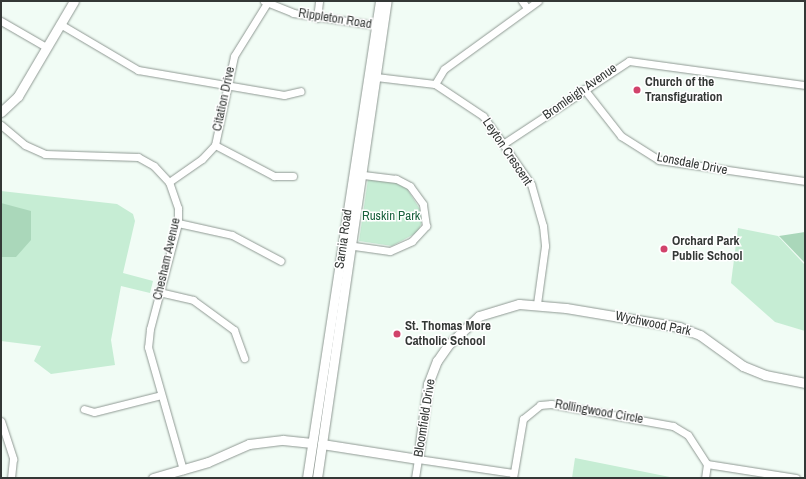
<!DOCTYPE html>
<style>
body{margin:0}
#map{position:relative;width:806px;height:479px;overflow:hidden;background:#f1fcf5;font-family:"Archivo Narrow",sans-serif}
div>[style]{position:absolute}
.green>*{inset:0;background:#c6edd4}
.forest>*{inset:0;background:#aad7ba}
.roads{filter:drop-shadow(0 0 1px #8f9993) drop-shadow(0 0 1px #8f9993)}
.street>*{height:7px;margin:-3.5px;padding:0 3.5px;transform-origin:3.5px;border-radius:3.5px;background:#fff}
.secondary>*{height:9px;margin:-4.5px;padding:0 4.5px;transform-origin:4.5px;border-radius:4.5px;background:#fff}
.dots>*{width:11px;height:11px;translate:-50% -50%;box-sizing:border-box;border:2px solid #fff;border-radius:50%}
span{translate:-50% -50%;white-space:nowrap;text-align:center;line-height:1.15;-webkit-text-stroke:3px #fff;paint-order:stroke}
.street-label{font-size:13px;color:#343836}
.poi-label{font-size:13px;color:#343836;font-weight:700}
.left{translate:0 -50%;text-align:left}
.park-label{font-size:13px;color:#19613d}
.frame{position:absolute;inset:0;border:2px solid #343836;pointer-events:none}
</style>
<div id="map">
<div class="green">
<div style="clip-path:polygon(368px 179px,398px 183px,406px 187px,424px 216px,418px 232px,392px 246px,359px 241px)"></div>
<div style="clip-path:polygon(1px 191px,117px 204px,133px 214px,135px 221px,123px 273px,153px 281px,150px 293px,121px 286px,111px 340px,115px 365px,51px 374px,34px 361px,41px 346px,1px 341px)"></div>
<div style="clip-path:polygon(738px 228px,778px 236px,805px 265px,805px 331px,775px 322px,731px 283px)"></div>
<div style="clip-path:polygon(575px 458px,675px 478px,572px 478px)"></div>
</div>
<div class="forest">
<div style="clip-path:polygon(1px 203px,31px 211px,31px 240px,16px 257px,1px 257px)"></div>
<div style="clip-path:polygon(805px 232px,805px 263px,779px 236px)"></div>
</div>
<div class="roads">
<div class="street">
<div style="left:264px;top:1px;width:31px;rotate:22deg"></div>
<div style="left:293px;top:13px;width:89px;rotate:8.4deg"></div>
<div style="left:522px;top:1px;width:9px;rotate:54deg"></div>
<div style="left:317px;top:18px;width:17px;rotate:-83deg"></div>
<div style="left:1px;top:21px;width:52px;rotate:30deg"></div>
<div style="left:60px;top:24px;width:91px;rotate:30.5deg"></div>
<div style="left:138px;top:70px;width:148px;rotate:9.7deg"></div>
<div style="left:284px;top:95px;width:17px;rotate:-13deg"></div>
<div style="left:376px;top:77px;width:59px;rotate:6.8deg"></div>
<div style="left:435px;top:84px;width:58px;rotate:33.7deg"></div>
<div style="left:483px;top:116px;width:34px;rotate:54deg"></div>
<div style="left:503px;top:144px;width:49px;rotate:55deg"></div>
<div style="left:531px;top:184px;width:44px;rotate:74.1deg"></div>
<div style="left:543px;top:226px;width:20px;rotate:84deg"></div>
<div style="left:545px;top:246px;width:59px;rotate:97.9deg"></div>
<div style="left:435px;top:84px;width:17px;rotate:-59deg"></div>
<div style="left:444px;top:69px;width:116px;rotate:-35.9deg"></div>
<div style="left:584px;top:89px;width:60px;rotate:51.8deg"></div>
<div style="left:621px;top:136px;width:45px;rotate:32.3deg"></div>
<div style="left:659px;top:160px;width:148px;rotate:8.2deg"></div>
<div style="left:1px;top:125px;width:31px;rotate:40deg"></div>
<div style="left:25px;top:145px;width:22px;rotate:24deg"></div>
<div style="left:45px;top:154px;width:93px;rotate:1.8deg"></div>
<div style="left:138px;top:157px;width:18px;rotate:29deg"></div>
<div style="left:154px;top:166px;width:22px;rotate:47deg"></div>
<div style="left:169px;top:182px;width:28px;rotate:71deg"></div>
<div style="left:178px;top:208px;width:15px;rotate:90deg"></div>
<div style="left:178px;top:223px;width:110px;rotate:104.8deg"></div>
<div style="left:150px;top:329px;width:18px;rotate:96deg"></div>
<div style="left:148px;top:347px;width:128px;rotate:74.1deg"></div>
<div style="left:503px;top:144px;width:151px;rotate:-33.4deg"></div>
<div style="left:629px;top:61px;width:178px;rotate:7.8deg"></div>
<div style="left:215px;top:145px;width:67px;rotate:27.7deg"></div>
<div style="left:274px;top:176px;width:19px"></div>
<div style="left:169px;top:182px;width:40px;rotate:-34.9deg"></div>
<div style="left:202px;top:159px;width:19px;rotate:-47deg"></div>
<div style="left:215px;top:145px;width:91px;rotate:-77.9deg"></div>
<div style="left:234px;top:56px;width:62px;rotate:-58.1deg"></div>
<div style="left:178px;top:223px;width:55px;rotate:12.5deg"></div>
<div style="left:232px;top:235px;width:55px;rotate:28deg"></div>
<div style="left:347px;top:245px;width:43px;rotate:7.9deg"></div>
<div style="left:390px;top:251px;width:24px;rotate:-24deg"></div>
<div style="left:412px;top:241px;width:21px;rotate:-47deg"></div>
<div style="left:426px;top:226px;width:22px;rotate:-98deg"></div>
<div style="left:423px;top:204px;width:22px;rotate:-126deg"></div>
<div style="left:410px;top:186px;width:16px;rotate:-153deg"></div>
<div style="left:396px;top:179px;width:39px;rotate:-173deg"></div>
<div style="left:159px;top:292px;width:35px;rotate:13deg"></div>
<div style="left:193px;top:300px;width:51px;rotate:36.2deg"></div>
<div style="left:234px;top:330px;width:30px;rotate:70deg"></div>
<div style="left:84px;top:409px;width:10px;rotate:17deg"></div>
<div style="left:94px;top:412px;width:69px;rotate:-14.2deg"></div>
<div style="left:1px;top:421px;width:40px;rotate:72deg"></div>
<div style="left:13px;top:459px;width:19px;rotate:96deg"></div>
<div style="left:707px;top:464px;width:90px;rotate:8.9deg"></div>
<div style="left:415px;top:478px;width:19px;rotate:-81deg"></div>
<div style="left:418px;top:459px;width:96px;rotate:8.4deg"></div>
<div style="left:513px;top:478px;width:60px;rotate:-80.4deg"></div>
<div style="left:523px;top:419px;width:22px;rotate:-39deg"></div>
<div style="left:540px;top:405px;width:11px;rotate:-5deg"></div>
<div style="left:551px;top:404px;width:124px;rotate:10.2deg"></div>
<div style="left:673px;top:426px;width:17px;rotate:31deg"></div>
<div style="left:688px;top:435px;width:35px;rotate:57deg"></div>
<div style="left:707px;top:464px;width:14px;rotate:98deg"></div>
</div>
<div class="secondary">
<div style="left:1px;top:112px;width:23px;rotate:-43deg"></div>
<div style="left:18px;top:96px;width:110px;rotate:-59.5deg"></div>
<div style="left:322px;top:444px;width:97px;rotate:8.9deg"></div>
<div style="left:418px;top:459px;width:76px;rotate:-82.4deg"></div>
<div style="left:428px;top:384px;width:25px;rotate:-69deg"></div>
<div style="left:437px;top:361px;width:19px;rotate:-55deg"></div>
<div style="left:448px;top:345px;width:42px;rotate:-43.1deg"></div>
<div style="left:479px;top:316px;width:42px;rotate:-16.7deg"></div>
<div style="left:519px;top:304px;width:47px;rotate:4.9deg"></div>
<div style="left:566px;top:308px;width:115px;rotate:9.5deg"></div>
<div style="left:679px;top:327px;width:22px;rotate:21deg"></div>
<div style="left:700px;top:335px;width:53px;rotate:35.8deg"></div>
<div style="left:743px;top:366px;width:24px;rotate:22deg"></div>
<div style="left:765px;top:375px;width:41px;rotate:11.3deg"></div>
<div style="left:153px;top:478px;width:57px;rotate:-16.2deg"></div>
<div style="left:208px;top:462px;width:45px;rotate:-23.7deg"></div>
<div style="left:249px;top:444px;width:34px;rotate:-7deg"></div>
<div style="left:283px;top:440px;width:29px;rotate:6deg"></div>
<div style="left:307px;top:478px;width:483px;rotate:-81.3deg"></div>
<div style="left:317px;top:478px;width:482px;rotate:-81.7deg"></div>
</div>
</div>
<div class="dots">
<div style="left:637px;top:90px;background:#d1436b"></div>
<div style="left:664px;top:249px;background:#d1436b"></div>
<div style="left:397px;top:334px;background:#d1436b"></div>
</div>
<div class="street-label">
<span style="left:335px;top:19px;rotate:9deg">Rippleton Road</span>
<span style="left:580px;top:92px;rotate:-35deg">Bromleigh Avenue</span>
<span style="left:224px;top:99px;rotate:-78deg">Citation Drive</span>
<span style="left:507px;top:152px;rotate:56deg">Leyton Crescent</span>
<span style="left:692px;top:164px;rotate:11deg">Lonsdale Drive</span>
<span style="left:344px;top:239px;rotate:-82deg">Sarnia Road</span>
<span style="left:167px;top:259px;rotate:-77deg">Chesham Avenue</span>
<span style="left:653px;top:324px;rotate:12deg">Wychwood Park</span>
<span style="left:599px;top:412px;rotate:10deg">Rollingwood Circle</span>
<span style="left:425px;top:418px;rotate:-81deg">Bloomfield Drive</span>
</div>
<div class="poi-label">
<span class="left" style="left:645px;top:90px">Church of the<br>Transfiguration</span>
<span class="left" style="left:672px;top:249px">Orchard Park<br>Public School</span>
<span class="left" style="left:405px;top:334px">St. Thomas More<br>Catholic School</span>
</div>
<div class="park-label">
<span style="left:391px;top:216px">Ruskin Park</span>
</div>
<div class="frame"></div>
</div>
